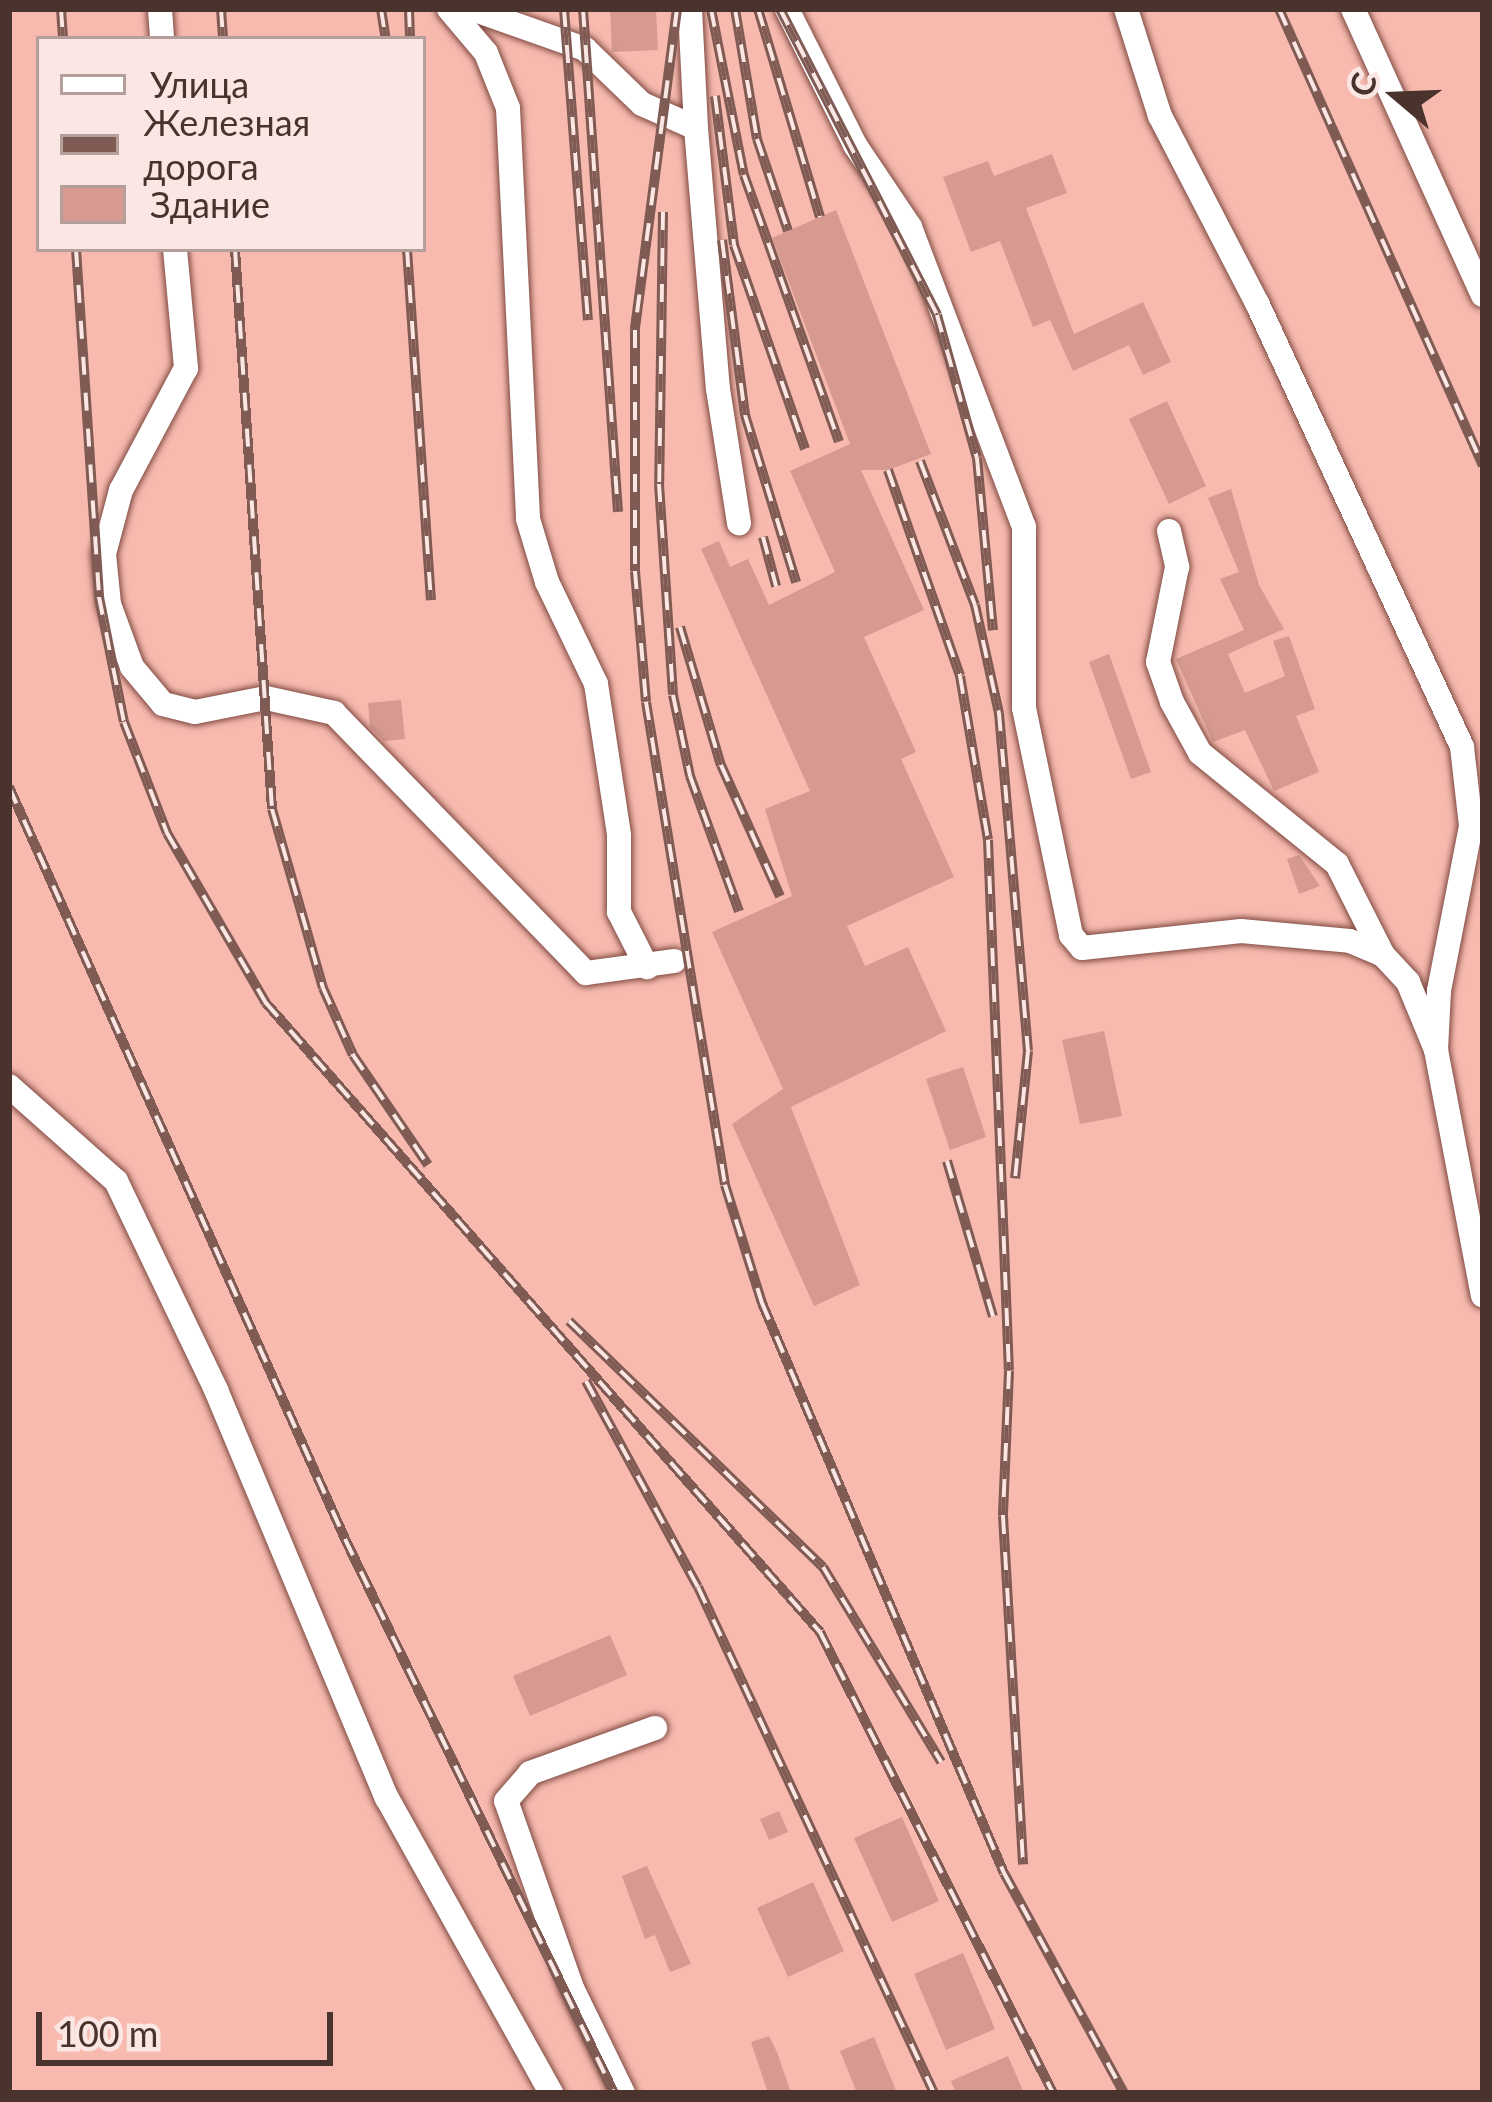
<!DOCTYPE html>
<meta charset="utf-8">
<style>
body{margin:0}
#map{position:relative;width:1492px;height:2102px;overflow:hidden;background:#f8baaf;font-family:Lato,sans-serif}
div>[style]{position:absolute}
.building>*{inset:0;background:#d69a90}
.roads{filter:drop-shadow(0 0 3px #7f4a42) drop-shadow(0 0 3px #7f4a42)}
.minor>*{height:24px;margin:-12px;padding:0 12px;transform-origin:12px;border-radius:12px;background:#fff}
.rail>*{height:10px;margin-top:-5px;transform-origin:0;background:repeating-linear-gradient(90deg,#fae7e3 0 18px,#7f5b54 0 36px);box-sizing:border-box;border-block:3px solid #7f5b54}
span{translate:-50% -50%;white-space:nowrap;text-align:center;line-height:1.15;-webkit-text-stroke:12px #fae7e3;paint-order:stroke}
.frame{position:absolute;inset:0;border:12px solid #4a322d;pointer-events:none}
.legend{position:absolute;left:36px;top:36px;width:390px;height:216px;box-sizing:border-box;background:#fae7e3;border:3px solid #b49f9a;margin:0;padding:15px 21px;list-style:none;font-size:36px;color:#4a322d}
.legend li{display:flex;align-items:center;gap:24px;height:60px}
.legend b{width:60px;border:3px solid #b49f9a}
.north{position:absolute;left:1336px;top:36px;width:120px;height:120px;-webkit-text-stroke:9px #fae7e3;paint-order:stroke;rotate:289deg;font-size:33px;font-weight:700;line-height:48px;text-align:center;color:#4a322d}
.north::after{content:'';display:block;margin:auto;width:42px;height:54px;background:#4a322d;clip-path:polygon(50% 0,100% 100%,50% 72%,0 100%)}
.scale{position:absolute;left:36px;top:2012px;width:297px;height:54px;box-sizing:border-box;border:6px solid #4a322d;border-top:0;padding-left:15px;font-size:36px;line-height:42px;white-space:nowrap;color:#4a322d;-webkit-text-stroke:9px #fae7e3;paint-order:stroke}
</style>
<div id="map">
<div class="building">
<div style="clip-path:polygon(610px 9px,656px 9px,658px 50px,612px 52px)"></div>
<div style="clip-path:polygon(1052px 154px,1067px 193px,1026px 208px,1074px 334px,1143px 302px,1171px 362px,1143px 375px,1129px 345px,1073px 371px,1050px 320px,1033px 327px,1000px 241px,971px 252px,943px 177px,988px 161px,994px 176px)"></div>
<div style="clip-path:polygon(836px 210px,931px 454px,888px 470px,861px 470px,924px 610px,864px 637px,916px 752px,901px 759px,954px 877px,847px 926px,865px 966px,908px 947px,946px 1031px,791px 1107px,860px 1285px,814px 1306px,732px 1124px,783px 1089px,712px 932px,792px 896px,765px 809px,810px 791px,701px 549px,719px 541px,730px 567px,748px 559px,769px 605px,835px 572px,790px 471px,850px 444px,772px 238px)"></div>
<div style="clip-path:polygon(1167px 401px,1206px 486px,1169px 504px,1129px 419px)"></div>
<div style="clip-path:polygon(1231px 489px,1259px 585px,1284px 629px,1228px 654px,1245px 693px,1285px 676px,1273px 641px,1289px 636px,1315px 709px,1296px 716px,1319px 772px,1274px 791px,1245px 730px,1213px 742px,1176px 659px,1244px 630px,1220px 579px,1239px 572px,1208px 498px)"></div>
<div style="clip-path:polygon(1109px 654px,1151px 772px,1131px 779px,1089px 662px)"></div>
<div style="clip-path:polygon(401px 700px,405px 739px,384px 741px,370px 727px,368px 703px)"></div>
<div style="clip-path:polygon(1299px 855px,1320px 886px,1299px 894px,1287px 859px)"></div>
<div style="clip-path:polygon(1104px 1031px,1122px 1116px,1080px 1124px,1062px 1040px)"></div>
<div style="clip-path:polygon(963px 1067px,986px 1137px,950px 1150px,926px 1079px)"></div>
<div style="clip-path:polygon(610px 1635px,627px 1675px,530px 1716px,513px 1676px)"></div>
<div style="clip-path:polygon(779px 1811px,788px 1832px,769px 1840px,760px 1819px)"></div>
<div style="clip-path:polygon(902px 1817px,939px 1901px,892px 1922px,854px 1838px)"></div>
<div style="clip-path:polygon(647px 1866px,691px 1964px,670px 1972px,655px 1935px,645px 1939px,622px 1876px)"></div>
<div style="clip-path:polygon(813px 1882px,844px 1951px,788px 1977px,757px 1908px)"></div>
<div style="clip-path:polygon(963px 1953px,995px 2029px,946px 2050px,914px 1974px)"></div>
<div style="clip-path:polygon(769px 2036px,777px 2052px,791px 2093px,768px 2093px,751px 2042px)"></div>
<div style="clip-path:polygon(874px 2037px,897px 2093px,857px 2093px,840px 2051px)"></div>
<div style="clip-path:polygon(1008px 2056px,1024px 2093px,956px 2093px,951px 2081px)"></div>
</div>
<div class="roads">
<div class="minor">
<div style="left:160px;top:9px;width:30px;rotate:86deg"></div>
<div style="left:449px;top:9px;width:57px;rotate:49.9deg"></div>
<div style="left:486px;top:53px;width:59px;rotate:68.2deg"></div>
<div style="left:508px;top:108px;width:411px;rotate:87.2deg"></div>
<div style="left:528px;top:519px;width:66px;rotate:73.2deg"></div>
<div style="left:547px;top:582px;width:113px;rotate:64.3deg"></div>
<div style="left:596px;top:684px;width:153px;rotate:81.3deg"></div>
<div style="left:619px;top:835px;width:77px;rotate:90deg"></div>
<div style="left:619px;top:912px;width:62px;rotate:63deg"></div>
<div style="left:472px;top:9px;width:120px;rotate:19.5deg"></div>
<div style="left:585px;top:49px;width:79px;rotate:44deg"></div>
<div style="left:642px;top:104px;width:59px;rotate:24deg"></div>
<div style="left:696px;top:128px;width:262px;rotate:85.2deg"></div>
<div style="left:718px;top:389px;width:136px;rotate:81.1deg"></div>
<div style="left:690px;top:9px;width:119px;rotate:87.1deg"></div>
<div style="left:787px;top:9px;width:152px;rotate:63.4deg"></div>
<div style="left:855px;top:145px;width:99px;rotate:56.1deg"></div>
<div style="left:910px;top:227px;width:321px;rotate:69.2deg"></div>
<div style="left:1024px;top:527px;width:181px;rotate:90deg"></div>
<div style="left:1024px;top:708px;width:232px;rotate:78.3deg"></div>
<div style="left:1071px;top:935px;width:17px;rotate:50deg"></div>
<div style="left:1082px;top:948px;width:160px;rotate:-6.1deg"></div>
<div style="left:1241px;top:931px;width:109px;rotate:5.2deg"></div>
<div style="left:1350px;top:941px;width:36px;rotate:23deg"></div>
<div style="left:1383px;top:955px;width:37px;rotate:47deg"></div>
<div style="left:1408px;top:982px;width:74px;rotate:67.6deg"></div>
<div style="left:1126px;top:9px;width:112px;rotate:72.4deg"></div>
<div style="left:1160px;top:116px;width:211px;rotate:62.6deg"></div>
<div style="left:1257px;top:303px;width:489px;rotate:65.2deg"></div>
<div style="left:1462px;top:747px;width:80px;rotate:83.5deg"></div>
<div style="left:1471px;top:826px;width:168px;rotate:101deg"></div>
<div style="left:1439px;top:991px;width:59px;rotate:92.9deg"></div>
<div style="left:1436px;top:1050px;width:250px;rotate:79.2deg"></div>
<div style="left:1353px;top:9px;width:314px;rotate:65.6deg"></div>
<div style="left:175px;top:249px;width:120px;rotate:84.7deg"></div>
<div style="left:186px;top:368px;width:138px;rotate:118deg"></div>
<div style="left:121px;top:490px;width:66px;rotate:104.9deg"></div>
<div style="left:104px;top:554px;width:50px;rotate:84.3deg"></div>
<div style="left:109px;top:604px;width:67px;rotate:69.9deg"></div>
<div style="left:132px;top:667px;width:48px;rotate:50deg"></div>
<div style="left:163px;top:704px;width:33px;rotate:14deg"></div>
<div style="left:195px;top:712px;width:72px;rotate:-11.2deg"></div>
<div style="left:266px;top:698px;width:70px;rotate:12.4deg"></div>
<div style="left:334px;top:713px;width:362px;rotate:45.9deg"></div>
<div style="left:586px;top:973px;width:89px;rotate:-7.8deg"></div>
<div style="left:1169px;top:531px;width:37px;rotate:77deg"></div>
<div style="left:1177px;top:567px;width:97px;rotate:101.3deg"></div>
<div style="left:1158px;top:662px;width:42px;rotate:70.7deg"></div>
<div style="left:1172px;top:702px;width:58px;rotate:61.2deg"></div>
<div style="left:1200px;top:753px;width:176px;rotate:39deg"></div>
<div style="left:1337px;top:864px;width:102px;rotate:63.2deg"></div>
<div style="left:9px;top:1086px;width:143px;rotate:41.6deg"></div>
<div style="left:116px;top:1181px;width:232px;rotate:64.4deg"></div>
<div style="left:216px;top:1390px;width:442px;rotate:67.3deg"></div>
<div style="left:387px;top:1798px;width:338px;rotate:60.9deg"></div>
<div style="left:623px;top:2093px;width:117px;rotate:-115.9deg"></div>
<div style="left:572px;top:1988px;width:198px;rotate:-109.4deg"></div>
<div style="left:506px;top:1801px;width:37px;rotate:-49deg"></div>
<div style="left:530px;top:1773px;width:133px;rotate:-19.8deg"></div>
</div>
</div>
<div class="rail">
<div style="left:61px;top:9px;width:30px;rotate:86deg"></div>
<div style="left:221px;top:9px;width:30px;rotate:86deg"></div>
<div style="left:381px;top:9px;width:30px;rotate:81deg"></div>
<div style="left:409px;top:9px;width:30px;rotate:88deg"></div>
<div style="left:564px;top:9px;width:312px;rotate:85.6deg"></div>
<div style="left:583px;top:9px;width:504px;rotate:86.02deg"></div>
<div style="left:677px;top:9px;width:324px;rotate:97.5deg"></div>
<div style="left:635px;top:330px;width:241px;rotate:90deg"></div>
<div style="left:635px;top:571px;width:131px;rotate:85.2deg"></div>
<div style="left:646px;top:702px;width:489px;rotate:80.7deg"></div>
<div style="left:725px;top:1185px;width:124px;rotate:72.6deg"></div>
<div style="left:762px;top:1303px;width:619px;rotate:67deg"></div>
<div style="left:1004px;top:1873px;width:251px;rotate:61.4deg"></div>
<div style="left:711px;top:9px;width:169px;rotate:78.8deg"></div>
<div style="left:744px;top:175px;width:283px;rotate:70.4deg"></div>
<div style="left:735px;top:9px;width:132px;rotate:80.4deg"></div>
<div style="left:757px;top:139px;width:97px;rotate:71.4deg"></div>
<div style="left:758px;top:9px;width:217px;rotate:73.4deg"></div>
<div style="left:780px;top:9px;width:344px;rotate:62.8deg"></div>
<div style="left:937px;top:315px;width:148px;rotate:74.4deg"></div>
<div style="left:977px;top:458px;width:173px;rotate:84.7deg"></div>
<div style="left:1279px;top:9px;width:500px;rotate:65.94deg"></div>
<div style="left:715px;top:96px;width:150px;rotate:82.7deg"></div>
<div style="left:734px;top:245px;width:216px;rotate:70.8deg"></div>
<div style="left:663px;top:212px;width:272px;rotate:90.8deg"></div>
<div style="left:659px;top:484px;width:211px;rotate:86.2deg"></div>
<div style="left:673px;top:695px;width:83px;rotate:78.1deg"></div>
<div style="left:690px;top:776px;width:144px;rotate:70.1deg"></div>
<div style="left:722px;top:240px;width:177px;rotate:82.5deg"></div>
<div style="left:745px;top:415px;width:175px;rotate:73deg"></div>
<div style="left:76px;top:249px;width:349px;rotate:86.2deg"></div>
<div style="left:99px;top:597px;width:127px;rotate:78.7deg"></div>
<div style="left:124px;top:722px;width:119px;rotate:68.8deg"></div>
<div style="left:167px;top:833px;width:197px;rotate:59.8deg"></div>
<div style="left:266px;top:1003px;width:838px;rotate:48.63deg"></div>
<div style="left:820px;top:1632px;width:517px;rotate:63.19deg"></div>
<div style="left:235px;top:249px;width:561px;rotate:86.22deg"></div>
<div style="left:272px;top:809px;width:186px;rotate:74.1deg"></div>
<div style="left:323px;top:988px;width:73px;rotate:65.9deg"></div>
<div style="left:353px;top:1055px;width:133px;rotate:55.7deg"></div>
<div style="left:407px;top:249px;width:352px;rotate:86.1deg"></div>
<div style="left:920px;top:461px;width:154px;rotate:69.1deg"></div>
<div style="left:975px;top:605px;width:111px;rotate:77.5deg"></div>
<div style="left:999px;top:713px;width:339px;rotate:85.1deg"></div>
<div style="left:1028px;top:1051px;width:128px;rotate:95.8deg"></div>
<div style="left:888px;top:470px;width:218px;rotate:70.7deg"></div>
<div style="left:960px;top:676px;width:166px;rotate:80.3deg"></div>
<div style="left:988px;top:840px;width:531px;rotate:87.74deg"></div>
<div style="left:1009px;top:1371px;width:145px;rotate:92.4deg"></div>
<div style="left:1003px;top:1516px;width:349px;rotate:86.7deg"></div>
<div style="left:763px;top:537px;width:51px;rotate:75.1deg"></div>
<div style="left:680px;top:627px;width:144px;rotate:73.5deg"></div>
<div style="left:721px;top:765px;width:144px;rotate:65.8deg"></div>
<div style="left:9px;top:787px;width:824px;rotate:65.92deg"></div>
<div style="left:345px;top:1539px;width:616px;rotate:64.1deg"></div>
<div style="left:947px;top:1161px;width:162px;rotate:73.5deg"></div>
<div style="left:569px;top:1321px;width:354px;rotate:44.1deg"></div>
<div style="left:823px;top:1567px;width:228px;rotate:58.8deg"></div>
<div style="left:586px;top:1381px;width:234px;rotate:61.5deg"></div>
<div style="left:698px;top:1587px;width:558px;rotate:65deg"></div>
</div>
<div class="frame"></div>
<ul class="legend">
<li><b style="height:15px;background:#fff"></b>Улица</li>
<li><b style="height:15px;background:#7f5b54"></b>Железная дорога</li>
<li><b style="height:33px;background:#d69a90"></b>Здание</li>
</ul>
<div class="north">С</div>
<div class="scale">100 m</div>
</div>
